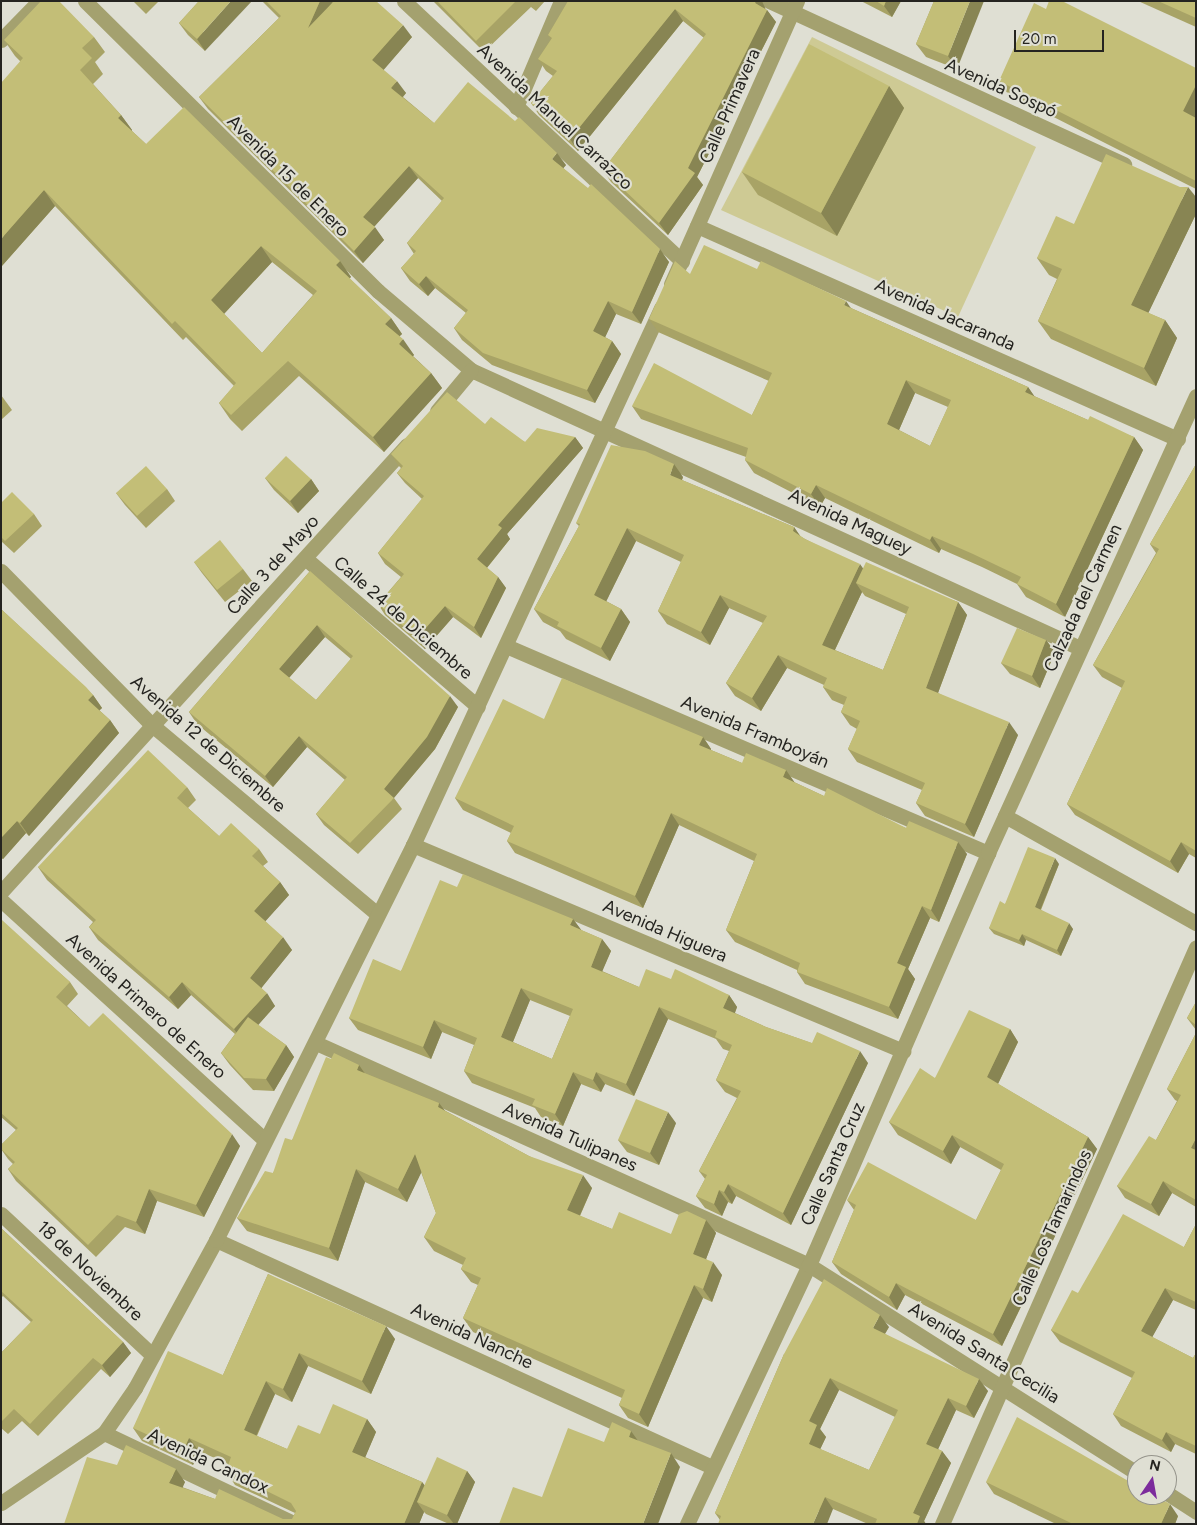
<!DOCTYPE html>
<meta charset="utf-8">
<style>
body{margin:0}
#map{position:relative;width:1197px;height:1525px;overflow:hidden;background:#dfdfd3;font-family:Figtree,sans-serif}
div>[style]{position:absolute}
.green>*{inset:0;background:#ceca94}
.minor>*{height:15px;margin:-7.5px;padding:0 7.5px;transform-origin:7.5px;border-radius:7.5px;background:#a4a16f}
.wall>*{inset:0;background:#a8a366}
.shaded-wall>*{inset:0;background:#888553}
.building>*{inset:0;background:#c3be77}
span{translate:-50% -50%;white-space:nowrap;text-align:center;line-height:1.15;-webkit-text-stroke:4.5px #dfdfd3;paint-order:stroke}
.street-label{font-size:18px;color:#252420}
.frame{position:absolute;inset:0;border:2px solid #252420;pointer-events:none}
.north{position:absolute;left:1127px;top:1455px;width:50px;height:50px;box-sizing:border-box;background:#dfdfd3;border:1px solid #95948b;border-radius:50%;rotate:12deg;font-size:14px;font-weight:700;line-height:20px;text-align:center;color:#252420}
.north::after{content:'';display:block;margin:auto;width:18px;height:22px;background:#7c2b9c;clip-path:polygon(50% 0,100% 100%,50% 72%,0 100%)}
.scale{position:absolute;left:1014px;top:30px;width:90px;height:22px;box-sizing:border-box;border:2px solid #252420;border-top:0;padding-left:6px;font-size:15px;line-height:18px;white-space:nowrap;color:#252420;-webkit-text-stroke:4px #dfdfd3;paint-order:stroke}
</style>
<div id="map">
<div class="green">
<div style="clip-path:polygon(812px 37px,1036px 147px,958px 317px,721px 210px)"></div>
</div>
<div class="minor">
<div style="left:85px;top:1px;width:412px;rotate:44.7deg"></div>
<div style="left:378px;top:291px;width:122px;rotate:40.3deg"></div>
<div style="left:471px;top:370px;width:669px;rotate:24.54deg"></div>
<div style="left:404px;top:1px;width:381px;rotate:43.1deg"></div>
<div style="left:769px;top:1px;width:391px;rotate:24.7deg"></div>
<div style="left:1px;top:40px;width:54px;rotate:-45.7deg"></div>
<div style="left:516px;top:107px;width:115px;rotate:-67deg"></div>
<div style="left:697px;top:226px;width:526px;rotate:23.89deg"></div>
<div style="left:671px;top:284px;width:310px;rotate:-66deg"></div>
<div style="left:437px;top:411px;width:53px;rotate:-50.3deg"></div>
<div style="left:305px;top:558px;width:228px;rotate:40.7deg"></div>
<div style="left:1px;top:571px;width:216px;rotate:45.6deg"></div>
<div style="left:152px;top:725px;width:294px;rotate:40deg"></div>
<div style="left:506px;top:646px;width:525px;rotate:23.24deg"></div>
<div style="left:1005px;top:816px;width:219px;rotate:29.3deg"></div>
<div style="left:413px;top:845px;width:532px;rotate:22.8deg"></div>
<div style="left:1px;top:892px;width:604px;rotate:-47.75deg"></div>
<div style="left:1px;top:900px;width:357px;rotate:42.3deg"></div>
<div style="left:316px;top:1043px;width:541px;rotate:24.24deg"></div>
<div style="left:809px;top:1265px;width:388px;rotate:32.4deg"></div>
<div style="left:1px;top:1214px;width:207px;rotate:43deg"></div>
<div style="left:216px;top:1240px;width:545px;rotate:24.59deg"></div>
<div style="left:104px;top:1433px;width:212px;rotate:25.4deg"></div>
<div style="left:1167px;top:1493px;width:35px;rotate:33deg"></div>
<div style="left:1px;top:1503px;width:125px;rotate:-34.2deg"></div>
<div style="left:104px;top:1433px;width:55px;rotate:-55.4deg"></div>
<div style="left:135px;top:1388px;width:169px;rotate:-61.3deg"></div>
<div style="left:216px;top:1240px;width:441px;rotate:-63.5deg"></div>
<div style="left:413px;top:845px;width:592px;rotate:-65.21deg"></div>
<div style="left:687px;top:1524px;width:286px;rotate:-64.8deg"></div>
<div style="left:809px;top:1265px;width:449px;rotate:-66.5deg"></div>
<div style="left:988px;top:853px;width:502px;rotate:-65.53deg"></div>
<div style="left:942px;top:1524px;width:630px;rotate:-66.24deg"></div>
</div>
<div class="wall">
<div style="clip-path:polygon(133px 1px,159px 1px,146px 14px)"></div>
<div style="clip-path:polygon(199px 1px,205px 51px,188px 35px,179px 23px)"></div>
<div style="clip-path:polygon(262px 1px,333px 1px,333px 3px,412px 37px,383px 70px,406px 93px,403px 97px,434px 123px,566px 165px,563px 168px,669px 262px,641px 324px,616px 314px,605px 337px,612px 341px,621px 354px,595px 403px,492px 365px,462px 340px,454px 328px,466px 313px,435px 288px,428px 296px,410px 281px,401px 268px,414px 254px,407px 243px,442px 201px,418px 178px,374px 227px,384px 240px,363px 263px,208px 109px,199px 97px,279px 18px)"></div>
<div style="clip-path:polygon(433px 1px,545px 1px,536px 11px,531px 7px,484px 52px)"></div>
<div style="clip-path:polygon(568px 1px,762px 1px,765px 9px,767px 10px,776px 22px,697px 177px,703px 185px,668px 235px,611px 182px,603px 170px,704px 38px,683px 21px,578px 151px,539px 115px,531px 103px,553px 76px,546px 71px,538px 59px,551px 39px,548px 35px)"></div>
<div style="clip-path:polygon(861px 1px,901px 1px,892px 17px)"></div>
<div style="clip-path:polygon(934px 1px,957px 69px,926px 57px,916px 44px)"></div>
<div style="clip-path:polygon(1138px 1px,1196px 1px,1196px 27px)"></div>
<div style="clip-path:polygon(evenodd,94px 37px,105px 52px,95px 62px,103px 74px,93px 84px,121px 115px,132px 130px,132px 131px,146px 144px,340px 261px,351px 277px,349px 278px,391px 318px,402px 334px,399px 336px,414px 355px,413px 356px,431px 373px,442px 388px,384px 452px,299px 376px,242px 431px,230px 419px,219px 403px,234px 386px,186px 337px,183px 340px,55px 206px,1px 267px,20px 61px,15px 56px,4px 40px,94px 37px,272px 262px,313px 295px,262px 353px,224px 314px,272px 262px)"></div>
<div style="clip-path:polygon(1196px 68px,1195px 118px,1196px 118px,1196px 189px,1008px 94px,999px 81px)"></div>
<div style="clip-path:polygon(889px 86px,904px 108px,837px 236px,758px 195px,742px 172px)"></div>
<div style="clip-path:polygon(1196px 197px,1196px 214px,1148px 313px,1165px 320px,1177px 338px,1156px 386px,1051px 339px,1038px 321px,1057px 279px,1049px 275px,1037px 258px,1074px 224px)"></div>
<div style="clip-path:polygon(evenodd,757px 269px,851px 308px,1028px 387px,1034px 396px,1088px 420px,1134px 437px,1143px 450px,1065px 617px,1026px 597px,1017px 584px,982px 567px,941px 549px,939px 553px,825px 498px,820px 507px,754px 473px,745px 460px,746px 457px,641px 419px,632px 406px,752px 415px,769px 381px,658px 332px,649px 319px,690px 274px,757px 269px,915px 393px,948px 407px,930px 446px,899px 430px,915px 393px)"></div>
<div style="clip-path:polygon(1px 395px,12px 410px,1px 420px)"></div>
<div style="clip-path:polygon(485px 424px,525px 442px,575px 437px,583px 448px,507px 534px,510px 539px,487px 568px,498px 577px,506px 588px,481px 638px,453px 617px,425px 649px,385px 615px,378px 604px,401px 577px,385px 564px,378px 553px,422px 499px,405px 483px,397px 473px,401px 468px,398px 465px,391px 454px)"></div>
<div style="clip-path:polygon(1196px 464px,1196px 858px,1189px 854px,1178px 873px,1075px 815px,1067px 804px,1122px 688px,1102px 677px,1093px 665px,1156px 553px,1150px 544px)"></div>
<div style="clip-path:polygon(evenodd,683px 477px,682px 480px,794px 527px,800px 536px,805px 539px,863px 569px,958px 602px,967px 615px,938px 693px,1018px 735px,974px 837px,925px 816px,916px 803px,922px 790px,857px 762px,848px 749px,857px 729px,850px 725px,841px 712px,844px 705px,832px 700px,823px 687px,824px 685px,787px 668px,761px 711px,735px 696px,726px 683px,763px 623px,729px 608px,710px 645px,667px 624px,658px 611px,681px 562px,636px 541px,606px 601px,621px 609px,630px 622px,610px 661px,566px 639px,560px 631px,543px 622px,534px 609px,579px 526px,576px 523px,683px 477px,862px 592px,865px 596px,906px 614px,883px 670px,835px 650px,862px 592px)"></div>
<div style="clip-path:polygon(265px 478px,311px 479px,319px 491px,298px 513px,274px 490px)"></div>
<div style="clip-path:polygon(167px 489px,175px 501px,146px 528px,125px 505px,116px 493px)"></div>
<div style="clip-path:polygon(1px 503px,34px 514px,42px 526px,14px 553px,1px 541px)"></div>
<div style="clip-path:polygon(194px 562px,243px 569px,252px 581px,225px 602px,202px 573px)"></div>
<div style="clip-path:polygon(evenodd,310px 571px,458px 707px,435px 749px,394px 798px,402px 809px,358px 854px,324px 825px,316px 814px,345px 780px,307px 747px,273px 787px,197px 724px,189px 712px,310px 571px,325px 637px,351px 659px,316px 700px,289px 678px,325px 637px)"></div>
<div style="clip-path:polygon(1px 609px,93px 695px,102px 708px,99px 710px,110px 720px,119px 733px,29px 836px,26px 833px,3px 859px,1px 858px)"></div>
<div style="clip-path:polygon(1046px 640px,1055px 652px,1040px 688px,1010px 674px,1001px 663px)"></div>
<div style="clip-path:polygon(544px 719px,703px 737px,711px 749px,711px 750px,742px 763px,786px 770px,794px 782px,824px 796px,906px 828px,967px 854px,939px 922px,930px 918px,908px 969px,915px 979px,898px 1019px,805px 984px,797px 972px,797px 970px,735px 942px,726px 930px,754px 861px,679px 825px,643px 908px,515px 853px,507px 841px,511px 833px,463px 810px,455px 798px)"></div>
<div style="clip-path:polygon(187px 787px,196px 800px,188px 808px,219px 836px,259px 849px,268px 862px,263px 866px,280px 882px,289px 895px,265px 921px,292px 950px,261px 988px,275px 1006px,258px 1025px,286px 1045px,294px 1057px,274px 1091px,253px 1090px,230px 1065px,221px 1053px,235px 1034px,191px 995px,178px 1009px,98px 940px,89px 927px,93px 922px,47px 880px,38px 867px)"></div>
<div style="clip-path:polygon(1059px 864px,1041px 910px,1073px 929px,1061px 956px,1026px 940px,1024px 946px,994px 934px,989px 928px,1005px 904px)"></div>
<div style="clip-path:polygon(evenodd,457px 887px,573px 919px,581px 930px,602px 939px,611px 951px,602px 971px,639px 987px,671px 979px,729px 995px,737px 1007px,735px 1013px,766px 1027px,868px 1063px,791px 1225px,736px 1196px,732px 1204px,728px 1202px,722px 1216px,705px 1208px,696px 1196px,705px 1179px,699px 1171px,737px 1098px,725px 1092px,716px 1080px,729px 1051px,723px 1049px,716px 1039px,668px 1019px,634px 1096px,605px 1084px,601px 1092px,581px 1084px,563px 1126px,541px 1117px,535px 1108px,472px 1083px,464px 1071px,474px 1045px,442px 1032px,431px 1059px,358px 1030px,349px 1018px,401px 971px,457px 887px,530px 1000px,570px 1016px,552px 1059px,513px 1042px,530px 1000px)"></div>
<div style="clip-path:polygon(1px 921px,70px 982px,78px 994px,67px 1006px,89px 1027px,240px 1146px,204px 1217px,157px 1201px,145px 1234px,125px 1227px,96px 1257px,16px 1181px,8px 1169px,13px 1164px,8px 1159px,1px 1149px,1px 1145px,16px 1130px,1px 1117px)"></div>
<div style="clip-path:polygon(1196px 1002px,1196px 1030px,1187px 1018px)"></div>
<div style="clip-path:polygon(1010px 1029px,1018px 1042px,998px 1084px,1088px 1137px,1097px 1149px,1002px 1346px,905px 1295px,897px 1310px,841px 1274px,832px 1262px,854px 1210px,847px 1200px,976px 1220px,1001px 1170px,960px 1147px,951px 1164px,898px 1135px,889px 1122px,935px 1078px)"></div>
<div style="clip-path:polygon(1196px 1033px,1196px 1207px,1172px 1193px,1159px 1216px,1125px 1198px,1117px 1186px,1156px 1140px,1177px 1101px,1175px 1100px,1167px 1089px)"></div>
<div style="clip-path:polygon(359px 1065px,365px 1073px,439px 1103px,444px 1110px,529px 1156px,592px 1188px,580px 1216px,612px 1229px,671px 1234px,706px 1220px,716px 1233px,706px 1259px,722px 1275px,712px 1302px,703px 1298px,648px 1427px,628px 1418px,619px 1405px,622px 1398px,473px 1332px,463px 1318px,478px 1285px,471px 1282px,461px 1269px,463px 1265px,434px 1251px,424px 1237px,436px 1213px,421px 1172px,407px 1202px,365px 1182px,338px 1261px,247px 1231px,237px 1218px,273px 1173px,292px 1140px)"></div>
<div style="clip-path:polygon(676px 1123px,659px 1165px,627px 1152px,618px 1140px)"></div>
<div style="clip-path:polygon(1196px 1224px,1196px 1310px,1173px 1300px,1152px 1337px,1193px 1358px,1196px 1353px,1196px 1454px,1175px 1444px,1171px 1452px,1121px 1426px,1113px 1414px,1132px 1378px,1060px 1342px,1051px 1330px,1078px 1293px,1184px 1247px)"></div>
<div style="clip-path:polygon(1px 1228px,123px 1342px,131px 1353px,110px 1377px,101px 1369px,38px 1436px,22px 1421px,8px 1434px,1px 1428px,1px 1353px,31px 1322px,3px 1296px,1px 1298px)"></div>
<div style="clip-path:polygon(268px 1274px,395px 1339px,371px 1394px,308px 1366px,292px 1402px,275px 1394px,257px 1436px,287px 1449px,320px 1434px,367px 1419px,376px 1432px,365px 1457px,422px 1482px,425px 1486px,467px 1471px,475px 1482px,457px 1524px,449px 1524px,426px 1514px,424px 1512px,419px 1524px,64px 1524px,117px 1465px,185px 1482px,182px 1487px,215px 1499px,283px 1519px,292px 1519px,295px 1513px,235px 1485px,226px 1471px,228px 1464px,199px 1451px,193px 1465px,142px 1441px,133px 1428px,223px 1375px)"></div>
<div style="clip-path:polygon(evenodd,889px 1327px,885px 1334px,988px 1391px,974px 1418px,956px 1410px,938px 1449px,942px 1451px,951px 1463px,924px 1521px,926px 1524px,868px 1524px,833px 1509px,720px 1520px,715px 1513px,784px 1354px,889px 1327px,839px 1390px,895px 1417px,869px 1470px,820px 1449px,826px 1437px,820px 1429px,839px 1390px)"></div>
<div style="clip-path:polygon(986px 1482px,1178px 1516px,1175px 1524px,1056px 1524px,994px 1494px)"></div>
</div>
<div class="shaded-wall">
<div style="clip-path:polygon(231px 1px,252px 1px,205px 51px,197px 39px)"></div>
<div style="clip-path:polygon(320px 1px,333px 1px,317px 41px,308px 28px)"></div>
<div style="clip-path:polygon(756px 1px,762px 1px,766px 10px,755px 3px)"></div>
<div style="clip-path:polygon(886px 1px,901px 1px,892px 17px,884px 6px)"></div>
<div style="clip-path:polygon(970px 1px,984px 1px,957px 69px,948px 56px)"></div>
<div style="clip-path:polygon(675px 9px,683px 21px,578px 151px,570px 139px)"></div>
<div style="clip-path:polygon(767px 10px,776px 22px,697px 177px,703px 185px,668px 235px,659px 223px,688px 168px)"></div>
<div style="clip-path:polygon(403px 25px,412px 37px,381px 73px,372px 60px)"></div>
<div style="clip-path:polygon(397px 81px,406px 93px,400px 100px,391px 88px)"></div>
<div style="clip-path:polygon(1196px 85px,1196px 116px,1192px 124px,1183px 111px)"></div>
<div style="clip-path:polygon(889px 86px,904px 108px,837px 236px,821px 213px)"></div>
<div style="clip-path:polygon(121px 115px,132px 130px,129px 134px,118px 118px)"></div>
<div style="clip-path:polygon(557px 153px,566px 165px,561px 171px,552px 159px)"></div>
<div style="clip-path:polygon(409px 166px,418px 178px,372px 229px,363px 217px)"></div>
<div style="clip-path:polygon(1188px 187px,1196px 197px,1196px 214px,1144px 322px,1131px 305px)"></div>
<div style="clip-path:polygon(44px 190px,55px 206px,1px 267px,1px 239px)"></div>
<div style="clip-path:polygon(375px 227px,384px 240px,363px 263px,354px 251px)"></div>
<div style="clip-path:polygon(261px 246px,272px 262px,222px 316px,211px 300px)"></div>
<div style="clip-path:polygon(660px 249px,669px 262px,641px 324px,632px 312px)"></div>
<div style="clip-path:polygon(340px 261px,351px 277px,347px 281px,336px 265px)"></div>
<div style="clip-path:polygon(426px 276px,435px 288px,428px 296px,419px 284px)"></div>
<div style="clip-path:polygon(608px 301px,616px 314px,602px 344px,593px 331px)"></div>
<div style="clip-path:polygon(846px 301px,855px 314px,844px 305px)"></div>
<div style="clip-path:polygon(391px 318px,402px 334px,396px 340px,385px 324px)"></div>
<div style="clip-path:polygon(1165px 320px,1177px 338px,1156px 386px,1144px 368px)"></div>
<div style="clip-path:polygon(403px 339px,414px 355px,410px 359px,399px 344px)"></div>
<div style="clip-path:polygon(612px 341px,621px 354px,595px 403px,587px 390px)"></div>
<div style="clip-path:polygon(431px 373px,442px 388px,384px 452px,373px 437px)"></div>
<div style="clip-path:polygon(906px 380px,915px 393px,896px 437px,887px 424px)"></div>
<div style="clip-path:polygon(1028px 387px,1037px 400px,1025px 392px)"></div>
<div style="clip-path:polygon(575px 437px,583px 448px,507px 534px,510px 539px,485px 570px,477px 559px,498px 525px)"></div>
<div style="clip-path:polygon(1134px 437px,1143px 450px,1065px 617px,1056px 604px)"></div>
<div style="clip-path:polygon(674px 464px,683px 477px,679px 488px,670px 475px)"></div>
<div style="clip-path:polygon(311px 479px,319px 491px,298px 513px,290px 501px)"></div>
<div style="clip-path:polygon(816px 485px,825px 498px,820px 507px,811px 494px)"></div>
<div style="clip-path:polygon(794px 527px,803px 540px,793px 531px)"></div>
<div style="clip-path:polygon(627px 528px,636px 541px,603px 608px,594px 595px)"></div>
<div style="clip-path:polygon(932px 536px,941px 549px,939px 553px,930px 540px)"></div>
<div style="clip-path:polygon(860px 564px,869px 577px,856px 583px,862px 592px,831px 658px,822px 645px)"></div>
<div style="clip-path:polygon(498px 577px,506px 588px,481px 638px,474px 627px)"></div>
<div style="clip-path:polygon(720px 595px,729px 608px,710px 645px,701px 632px)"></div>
<div style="clip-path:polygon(958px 602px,967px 615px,935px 701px,926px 688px)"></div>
<div style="clip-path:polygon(445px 606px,453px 617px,425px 649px,417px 638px)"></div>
<div style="clip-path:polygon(621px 609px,630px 622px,610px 661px,601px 648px)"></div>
<div style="clip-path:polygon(317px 625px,325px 637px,287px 680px,279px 669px)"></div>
<div style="clip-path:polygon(1046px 640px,1055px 652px,1040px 688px,1032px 676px)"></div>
<div style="clip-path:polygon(778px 655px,787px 668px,761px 711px,752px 698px)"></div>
<div style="clip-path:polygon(93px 695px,102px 708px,97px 713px,88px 700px)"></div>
<div style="clip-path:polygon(450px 696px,458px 707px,435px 749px,392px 800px,384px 789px)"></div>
<div style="clip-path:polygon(110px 720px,119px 733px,29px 836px,20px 823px)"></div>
<div style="clip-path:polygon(1009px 722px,1018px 735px,974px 837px,965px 824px)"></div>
<div style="clip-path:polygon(299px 736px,307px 747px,273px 787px,265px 776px)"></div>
<div style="clip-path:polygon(703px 737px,711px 749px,708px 757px,699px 745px)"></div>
<div style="clip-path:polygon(786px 770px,795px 783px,783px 777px)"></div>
<div style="clip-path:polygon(671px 813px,679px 825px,643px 908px,635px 896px)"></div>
<div style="clip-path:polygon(17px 821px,26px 833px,3px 859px,1px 857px,1px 838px)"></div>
<div style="clip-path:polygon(958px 842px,967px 854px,939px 922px,931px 910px)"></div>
<div style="clip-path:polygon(1181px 842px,1189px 854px,1178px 873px,1170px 861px)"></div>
<div style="clip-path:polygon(1055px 858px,1059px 864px,1039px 913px,1035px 907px)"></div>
<div style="clip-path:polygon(280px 882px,289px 895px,263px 924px,254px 911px)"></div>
<div style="clip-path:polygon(922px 906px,930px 918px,908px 969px,915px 979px,898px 1019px,889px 1007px,897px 963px)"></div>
<div style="clip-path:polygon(573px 919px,582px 931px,570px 925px)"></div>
<div style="clip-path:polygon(1069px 923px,1073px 929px,1061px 956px,1057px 950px)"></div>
<div style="clip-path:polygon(1022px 934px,1026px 940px,1024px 946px,1019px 940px)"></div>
<div style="clip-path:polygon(283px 937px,292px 950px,259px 991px,250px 978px)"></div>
<div style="clip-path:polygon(602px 939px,611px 951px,599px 979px,591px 967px)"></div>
<div style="clip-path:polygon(182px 982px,191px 995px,178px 1009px,169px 997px)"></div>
<div style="clip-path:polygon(521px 988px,530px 1000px,510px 1049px,501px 1037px)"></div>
<div style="clip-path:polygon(267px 993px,275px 1006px,243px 1042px,234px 1029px)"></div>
<div style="clip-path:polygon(729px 995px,737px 1007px,732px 1020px,723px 1008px)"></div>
<div style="clip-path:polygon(659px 1007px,668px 1019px,634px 1096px,626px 1084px)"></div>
<div style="clip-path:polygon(434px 1020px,442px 1032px,431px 1059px,423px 1047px)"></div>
<div style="clip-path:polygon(1010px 1029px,1018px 1042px,995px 1090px,987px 1077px)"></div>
<div style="clip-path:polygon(286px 1045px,294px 1057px,274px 1091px,266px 1079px)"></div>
<div style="clip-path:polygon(860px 1051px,868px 1063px,791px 1225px,783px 1213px)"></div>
<div style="clip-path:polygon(359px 1065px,368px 1078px,357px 1070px)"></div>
<div style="clip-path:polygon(573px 1072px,581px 1084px,563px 1126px,555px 1114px)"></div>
<div style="clip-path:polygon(596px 1072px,605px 1084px,601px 1092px,593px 1080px)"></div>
<div style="clip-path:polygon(439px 1103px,449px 1116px,438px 1107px)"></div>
<div style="clip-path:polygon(668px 1112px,676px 1123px,659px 1165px,650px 1153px)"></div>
<div style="clip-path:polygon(232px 1134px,240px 1146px,204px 1217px,196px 1205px)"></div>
<div style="clip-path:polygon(952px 1135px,960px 1147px,951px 1164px,943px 1151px)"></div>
<div style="clip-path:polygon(1088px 1137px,1097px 1149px,1002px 1346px,993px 1334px)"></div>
<div style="clip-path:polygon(1196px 1138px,1196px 1154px,1191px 1148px)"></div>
<div style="clip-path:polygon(415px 1154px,424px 1167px,407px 1202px,398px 1189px)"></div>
<div style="clip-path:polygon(356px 1169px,365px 1182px,338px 1261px,329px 1248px)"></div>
<div style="clip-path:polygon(583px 1175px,592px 1188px,576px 1224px,567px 1210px)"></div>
<div style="clip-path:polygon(1163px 1181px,1172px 1193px,1159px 1216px,1151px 1204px)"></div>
<div style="clip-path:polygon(728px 1184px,736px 1196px,732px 1204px,724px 1192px)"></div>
<div style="clip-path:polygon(149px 1189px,157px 1201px,145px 1234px,136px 1222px)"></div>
<div style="clip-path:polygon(719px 1190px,728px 1202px,722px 1216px,714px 1204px)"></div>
<div style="clip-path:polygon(706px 1220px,716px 1233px,703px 1267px,693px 1254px)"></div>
<div style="clip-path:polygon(713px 1262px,722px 1275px,712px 1302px,703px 1289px)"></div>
<div style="clip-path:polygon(896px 1283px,905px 1295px,897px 1310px,889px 1297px)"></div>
<div style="clip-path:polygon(694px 1285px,703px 1298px,648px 1427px,639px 1414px)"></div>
<div style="clip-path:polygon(1165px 1288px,1173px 1300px,1149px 1343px,1141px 1331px)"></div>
<div style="clip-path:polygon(880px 1315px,889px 1327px,881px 1340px,873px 1328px)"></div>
<div style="clip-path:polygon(386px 1326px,395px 1339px,371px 1394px,362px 1381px)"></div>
<div style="clip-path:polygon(123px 1342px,131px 1353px,110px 1377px,102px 1365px)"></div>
<div style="clip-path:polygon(299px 1353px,308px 1366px,292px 1402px,283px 1389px)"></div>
<div style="clip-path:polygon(830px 1378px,839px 1390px,820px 1429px,826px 1437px,817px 1456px,809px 1444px,809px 1421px)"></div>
<div style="clip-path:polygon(979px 1379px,988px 1391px,974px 1418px,966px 1406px)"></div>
<div style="clip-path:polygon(266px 1381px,275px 1394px,253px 1443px,244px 1430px)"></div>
<div style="clip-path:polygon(948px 1398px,956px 1410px,935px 1456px,926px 1444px)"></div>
<div style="clip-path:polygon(367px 1419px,376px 1432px,362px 1465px,352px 1452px)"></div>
<div style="clip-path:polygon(631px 1431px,641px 1445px,629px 1437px)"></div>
<div style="clip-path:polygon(1166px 1432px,1175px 1444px,1171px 1452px,1162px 1440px)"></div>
<div style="clip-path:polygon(189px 1438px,199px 1451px,193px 1465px,183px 1451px)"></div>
<div style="clip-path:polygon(942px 1451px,951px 1463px,924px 1521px,926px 1524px,917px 1524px,913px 1513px)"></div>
<div style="clip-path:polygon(671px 1453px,680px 1467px,658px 1524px,643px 1524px)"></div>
<div style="clip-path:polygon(176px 1469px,185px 1482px,179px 1496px,169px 1483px)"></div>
<div style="clip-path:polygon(467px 1471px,475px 1482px,457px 1524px,454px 1524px,447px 1515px)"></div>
<div style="clip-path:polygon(422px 1482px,432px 1495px,417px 1502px,424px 1512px,419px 1524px,404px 1524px)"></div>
<div style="clip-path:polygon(825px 1497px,833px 1509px,827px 1524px,813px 1524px)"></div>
<div style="clip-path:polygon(1170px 1504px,1178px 1516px,1175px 1524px,1161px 1524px)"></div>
</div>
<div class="building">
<div style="clip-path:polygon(evenodd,41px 1px,59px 1px,94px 37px,82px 48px,92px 58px,80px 70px,121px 115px,118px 118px,146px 144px,184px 107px,340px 261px,336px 265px,391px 318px,385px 324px,403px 339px,399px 344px,431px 373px,373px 437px,288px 361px,231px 415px,219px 403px,236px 383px,175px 321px,172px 324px,44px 190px,1px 239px,1px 83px,23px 58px,4px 40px,41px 1px,261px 246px,317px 291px,262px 353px,211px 300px,261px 246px)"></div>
<div style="clip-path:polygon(199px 1px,231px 1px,197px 39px,179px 23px)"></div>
<div style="clip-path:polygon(266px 1px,320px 1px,308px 28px,334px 1px,376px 1px,403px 25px,372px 60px,397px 81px,391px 88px,434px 123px,468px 82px,515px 121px,519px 117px,557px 153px,552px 159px,588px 188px,591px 184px,660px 249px,632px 312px,608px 301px,593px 331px,612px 341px,587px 390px,483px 353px,454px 328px,468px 310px,426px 276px,419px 284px,401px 268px,416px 251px,407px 243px,444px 198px,409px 166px,363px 217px,375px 227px,354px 251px,199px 97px,281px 16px)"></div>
<div style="clip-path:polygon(437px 1px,516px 1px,476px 41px)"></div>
<div style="clip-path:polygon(568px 1px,756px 1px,755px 3px,767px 10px,688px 168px,695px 173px,659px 223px,603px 170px,706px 34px,675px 9px,570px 139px,531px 103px,557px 71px,538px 59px,552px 38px,548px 35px)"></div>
<div style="clip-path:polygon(876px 1px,886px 1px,884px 6px)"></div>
<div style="clip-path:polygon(934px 1px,970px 1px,948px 56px,916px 44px)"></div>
<div style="clip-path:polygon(1049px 1px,1062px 1px,1196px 68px,1196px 85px,1183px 111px,1196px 118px,1196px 181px,999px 81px,1034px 3px,1046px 9px)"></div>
<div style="clip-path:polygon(1158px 1px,1196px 1px,1196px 18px)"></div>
<div style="clip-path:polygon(809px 44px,889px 86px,821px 213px,742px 172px)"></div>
<div style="clip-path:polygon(1106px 154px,1180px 187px,1188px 187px,1131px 305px,1165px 320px,1144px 368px,1038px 321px,1062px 269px,1037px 258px,1056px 216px,1074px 224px)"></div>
<div style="clip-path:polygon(evenodd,704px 245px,757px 269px,761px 261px,846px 301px,844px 305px,1028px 387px,1025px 392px,1088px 420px,1090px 416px,1134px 437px,1056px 604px,1017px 584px,1021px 577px,973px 554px,932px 536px,930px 540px,816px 485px,811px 494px,745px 460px,748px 448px,632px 406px,654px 363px,752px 415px,772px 373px,649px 319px,675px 261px,690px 274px,704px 245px,906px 380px,951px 400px,930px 446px,887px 424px,906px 380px)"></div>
<div style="clip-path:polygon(447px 392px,485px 424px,491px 417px,525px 442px,537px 428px,575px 437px,498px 525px,502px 528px,477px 559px,498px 577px,474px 627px,445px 606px,417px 638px,378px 604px,404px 574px,378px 553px,424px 496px,397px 473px,403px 466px,391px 454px)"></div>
<div style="clip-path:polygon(611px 445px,645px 451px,674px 464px,670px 475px,794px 527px,793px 531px,805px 539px,860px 564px,822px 645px,883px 670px,909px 607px,856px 583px,866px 562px,958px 602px,926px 688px,1009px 722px,965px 824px,916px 803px,925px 783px,848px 749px,860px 721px,841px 712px,847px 697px,823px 687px,827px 678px,778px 655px,752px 698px,726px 683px,767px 616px,720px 595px,701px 632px,658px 611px,684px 555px,627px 528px,594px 595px,621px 609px,601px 648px,557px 626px,559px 622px,534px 609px,580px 524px,576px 523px)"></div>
<div style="clip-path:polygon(286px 456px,311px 479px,290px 501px,265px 478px)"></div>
<div style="clip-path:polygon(1196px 464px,1196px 851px,1181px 842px,1170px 861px,1067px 804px,1125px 681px,1093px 665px,1159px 549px,1150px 544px)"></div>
<div style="clip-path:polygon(146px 466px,167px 489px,137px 516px,116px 493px)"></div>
<div style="clip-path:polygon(12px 492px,34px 514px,5px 541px,1px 537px,1px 503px)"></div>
<div style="clip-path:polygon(220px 540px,243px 569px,217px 590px,194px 562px)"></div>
<div style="clip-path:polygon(evenodd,310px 571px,450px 696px,427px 737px,384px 789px,394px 798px,350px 843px,316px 814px,347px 777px,299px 736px,265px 776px,189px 712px,310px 571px,317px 625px,353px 656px,316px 700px,279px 669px,317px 625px)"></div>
<div style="clip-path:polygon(1px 609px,86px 687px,93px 695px,88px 700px,110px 720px,20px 823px,17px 821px,1px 838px)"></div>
<div style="clip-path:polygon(1017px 628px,1046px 640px,1032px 676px,1001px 663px)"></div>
<div style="clip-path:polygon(562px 678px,703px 737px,699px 745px,742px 763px,746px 753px,786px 770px,783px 777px,824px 796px,827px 788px,906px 828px,909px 821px,958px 842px,931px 910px,922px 906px,897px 963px,906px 967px,889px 1007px,797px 972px,800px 963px,726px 930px,757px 854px,671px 813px,635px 896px,507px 841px,514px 826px,455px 798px,503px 699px,544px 719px)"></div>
<div style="clip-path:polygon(148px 750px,187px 787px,177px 798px,219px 836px,231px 823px,259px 849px,252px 856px,280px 882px,254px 911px,283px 937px,250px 978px,267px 993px,234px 1029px,182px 982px,169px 997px,89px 927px,96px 920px,38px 867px)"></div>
<div style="clip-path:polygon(1028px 847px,1055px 858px,1035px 907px,1069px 923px,1057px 950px,1022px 934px,1019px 940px,989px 928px,1000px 901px,1005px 904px)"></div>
<div style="clip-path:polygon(evenodd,463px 874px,573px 919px,570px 925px,602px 939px,591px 967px,639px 987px,646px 969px,671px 979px,675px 969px,729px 995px,723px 1008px,766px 1027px,812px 1043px,817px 1032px,860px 1051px,783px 1213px,728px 1184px,724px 1192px,719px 1190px,714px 1204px,696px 1196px,707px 1175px,699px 1171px,741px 1091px,716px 1080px,732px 1045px,715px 1037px,717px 1031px,659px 1007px,626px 1084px,596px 1072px,593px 1080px,573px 1072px,555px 1114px,532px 1105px,535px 1099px,464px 1071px,477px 1038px,434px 1020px,423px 1047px,349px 1018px,373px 959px,401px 971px,440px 880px,457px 887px,463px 874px,521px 988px,573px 1009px,552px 1059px,501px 1037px,521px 988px)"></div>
<div style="clip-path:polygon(2px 920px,70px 982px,56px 997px,89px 1027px,103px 1013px,232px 1134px,196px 1205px,149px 1189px,136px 1222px,117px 1215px,88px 1245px,8px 1169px,15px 1162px,1px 1149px,1px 1145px,18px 1128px,1px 1113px,1px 921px)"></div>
<div style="clip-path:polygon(1196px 1002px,1196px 1025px,1187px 1018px)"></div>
<div style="clip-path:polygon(969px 1010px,1010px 1029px,987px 1077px,1088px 1137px,993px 1334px,896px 1283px,889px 1297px,832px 1262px,856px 1205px,847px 1200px,868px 1162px,976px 1220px,1004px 1164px,952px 1135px,943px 1151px,889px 1122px,920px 1068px,935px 1078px)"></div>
<div style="clip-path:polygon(248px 1017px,286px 1045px,266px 1079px,244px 1078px,221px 1053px)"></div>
<div style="clip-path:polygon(1196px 1033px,1196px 1138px,1191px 1148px,1196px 1150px,1196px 1200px,1163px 1181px,1151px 1204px,1117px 1186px,1149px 1136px,1156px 1140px,1181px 1095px,1167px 1089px)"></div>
<div style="clip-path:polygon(334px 1053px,359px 1065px,357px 1070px,439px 1103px,438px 1107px,529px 1156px,583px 1175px,567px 1210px,612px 1229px,619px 1212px,671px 1234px,679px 1214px,687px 1211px,706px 1220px,693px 1254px,713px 1262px,703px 1289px,694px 1285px,639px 1414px,619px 1405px,625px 1390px,463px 1318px,481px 1278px,461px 1269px,466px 1258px,424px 1237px,436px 1213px,415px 1154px,398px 1189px,356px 1169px,329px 1248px,237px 1218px,265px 1171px,273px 1173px,285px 1138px,292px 1140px,326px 1057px,331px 1059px)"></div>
<div style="clip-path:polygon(636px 1099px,668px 1112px,650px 1153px,618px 1140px)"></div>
<div style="clip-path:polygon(1123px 1214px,1184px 1247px,1196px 1224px,1196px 1302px,1165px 1288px,1141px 1331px,1193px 1358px,1196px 1353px,1196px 1446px,1166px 1432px,1162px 1440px,1113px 1414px,1135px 1372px,1051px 1330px,1072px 1290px,1078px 1293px)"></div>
<div style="clip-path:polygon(1px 1228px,123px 1342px,102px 1365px,93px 1358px,30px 1424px,14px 1409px,1px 1422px,1px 1353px,33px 1320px,1px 1291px)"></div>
<div style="clip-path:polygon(268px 1274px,386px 1326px,362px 1381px,299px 1353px,283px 1389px,266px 1381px,244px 1430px,287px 1449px,298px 1425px,320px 1434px,333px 1404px,367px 1419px,352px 1452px,422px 1482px,404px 1524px,64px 1524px,87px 1457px,117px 1465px,126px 1445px,176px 1469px,169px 1483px,215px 1499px,219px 1489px,283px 1519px,292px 1519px,296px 1511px,291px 1503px,226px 1471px,231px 1457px,189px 1438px,183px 1451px,133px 1428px,168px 1351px,223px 1375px)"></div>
<div style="clip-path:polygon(evenodd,824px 1279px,880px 1315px,873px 1328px,979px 1379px,966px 1406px,948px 1398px,926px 1444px,942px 1451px,913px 1513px,920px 1516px,917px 1524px,875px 1524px,877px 1519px,825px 1497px,813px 1524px,718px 1524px,721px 1516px,715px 1513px,784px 1354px,824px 1279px,830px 1378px,898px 1410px,869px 1470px,809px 1444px,817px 1425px,809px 1421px,830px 1378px)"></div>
<div style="clip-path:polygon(1017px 1417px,1137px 1486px,1137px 1495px,1154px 1495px,1170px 1504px,1161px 1524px,1073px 1524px,986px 1482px)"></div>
<div style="clip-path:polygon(612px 1422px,631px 1431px,629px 1437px,671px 1453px,643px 1524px,499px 1524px,513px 1487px,542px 1497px,568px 1428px,604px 1442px)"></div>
<div style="clip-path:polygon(437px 1457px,467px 1471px,447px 1515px,417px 1502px)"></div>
</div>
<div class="street-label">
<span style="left:1001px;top:88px;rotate:24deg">Avenida Sospó</span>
<span style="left:730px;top:106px;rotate:-66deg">Calle Primavera</span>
<span style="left:555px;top:117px;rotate:43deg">Avenida Manuel Carrazco</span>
<span style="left:288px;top:176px;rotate:45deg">Avenida 15 de Enero</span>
<span style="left:945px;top:315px;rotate:24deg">Avenida Jacaranda</span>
<span style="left:850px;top:522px;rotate:25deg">Avenida Maguey</span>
<span style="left:273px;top:565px;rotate:-48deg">Calle 3 de Mayo</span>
<span style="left:1083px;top:598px;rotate:-65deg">Calzada del Carmen</span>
<span style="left:403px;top:618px;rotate:41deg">Calle 24 de Diciembre</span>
<span style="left:755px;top:732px;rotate:23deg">Avenida Framboyán</span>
<span style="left:208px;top:744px;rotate:41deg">Avenida 12 de Diciembre</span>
<span style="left:665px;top:931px;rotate:23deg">Avenida Higuera</span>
<span style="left:146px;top:1006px;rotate:42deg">Avenida Primero de Enero</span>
<span style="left:570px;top:1137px;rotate:24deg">Avenida Tulipanes</span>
<span style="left:833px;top:1164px;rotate:-66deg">Calle Santa Cruz</span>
<span style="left:1052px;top:1228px;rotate:-66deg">Calle Los Tamarindos</span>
<span style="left:90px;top:1271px;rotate:43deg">18 de Noviembre</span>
<span style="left:472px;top:1336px;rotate:25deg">Avenida Nanche</span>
<span style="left:984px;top:1353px;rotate:32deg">Avenida Santa Cecilia</span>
<span style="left:208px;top:1461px;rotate:25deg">Avenida Candox</span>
</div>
<div class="frame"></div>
<div class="north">N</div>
<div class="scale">20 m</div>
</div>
